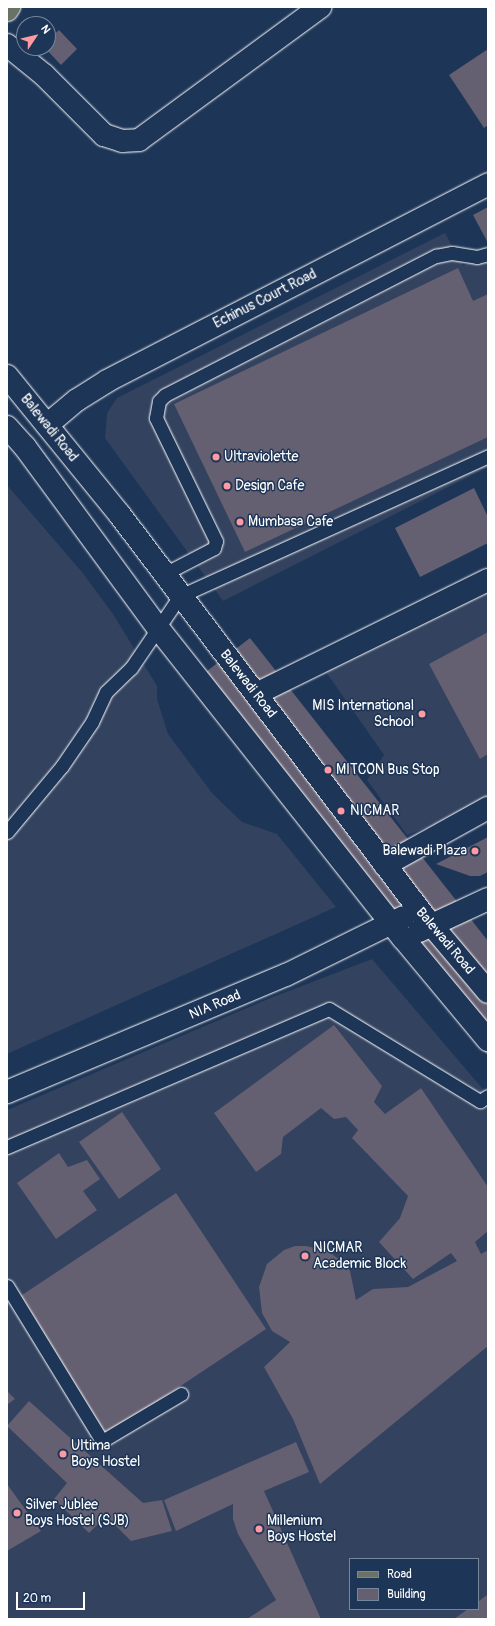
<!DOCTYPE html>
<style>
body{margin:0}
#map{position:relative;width:495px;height:1626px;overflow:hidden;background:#1d3557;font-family:Pangolin,sans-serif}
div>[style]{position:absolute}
.built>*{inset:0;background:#32425f}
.building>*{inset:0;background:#645f71}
.roads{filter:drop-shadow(0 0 1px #fff) drop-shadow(0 0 1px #fff)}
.lane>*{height:13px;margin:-6.5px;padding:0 6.5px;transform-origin:6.5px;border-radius:6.5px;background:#1d3557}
.street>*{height:22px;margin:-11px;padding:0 11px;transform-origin:11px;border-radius:11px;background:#1d3557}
.secondary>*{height:22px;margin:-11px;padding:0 11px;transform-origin:11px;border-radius:11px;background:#1d3557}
.primary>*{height:22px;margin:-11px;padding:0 11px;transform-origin:11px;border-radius:11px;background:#6a7266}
.dots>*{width:11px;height:11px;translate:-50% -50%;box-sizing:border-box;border:2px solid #1d3557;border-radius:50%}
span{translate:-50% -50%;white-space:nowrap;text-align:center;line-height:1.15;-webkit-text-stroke:3px #1d3557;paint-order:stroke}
.street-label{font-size:14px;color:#fff}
.poi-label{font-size:14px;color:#fff}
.left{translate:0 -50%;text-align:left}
.right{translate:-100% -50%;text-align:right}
.frame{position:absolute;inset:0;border:8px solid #fff;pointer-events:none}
.legend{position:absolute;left:349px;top:1558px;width:130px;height:52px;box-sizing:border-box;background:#1d3557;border:1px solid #77869a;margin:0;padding:5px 7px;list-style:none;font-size:12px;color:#fff}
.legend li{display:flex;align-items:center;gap:8px;height:20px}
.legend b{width:20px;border:1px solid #77869a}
.north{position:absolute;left:16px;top:16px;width:40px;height:40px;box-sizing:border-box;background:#1d3557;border:1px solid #77869a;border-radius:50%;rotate:55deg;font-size:11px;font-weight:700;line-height:16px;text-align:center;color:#fff}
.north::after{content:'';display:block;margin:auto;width:14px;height:18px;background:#ff9aa2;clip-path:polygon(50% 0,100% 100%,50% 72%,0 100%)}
.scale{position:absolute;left:16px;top:1592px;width:69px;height:18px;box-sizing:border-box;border:2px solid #fff;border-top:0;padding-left:5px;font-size:12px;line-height:14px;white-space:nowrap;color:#fff;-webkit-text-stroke:3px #1d3557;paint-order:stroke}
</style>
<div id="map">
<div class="built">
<div style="clip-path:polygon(445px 233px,463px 266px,488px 253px,488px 467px,223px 601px,105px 438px,107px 413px,117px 398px)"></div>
<div style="clip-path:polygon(7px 485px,82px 572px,113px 614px,157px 686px,157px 699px,168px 734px,212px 793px,242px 822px,277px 834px,336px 907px,7px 1054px)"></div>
<div style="clip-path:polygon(488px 590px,488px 796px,440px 823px,407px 835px,367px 780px,384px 755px,326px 672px)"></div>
<div style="clip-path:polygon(evenodd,372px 959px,488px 1095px,488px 1619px,7px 1619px,7px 1110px,273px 997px,372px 959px,350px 1559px,478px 1559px,478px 1609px,350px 1609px,350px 1559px)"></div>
</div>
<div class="building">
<div style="clip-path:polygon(59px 30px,77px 49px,61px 65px,45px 48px,48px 48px,48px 40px)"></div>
<div style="clip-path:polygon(488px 49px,488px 125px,484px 128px,449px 75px)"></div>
<div style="clip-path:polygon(488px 207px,488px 243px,473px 215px)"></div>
<div style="clip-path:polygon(458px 268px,473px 301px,488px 294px,488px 437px,245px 552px,174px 404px)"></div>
<div style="clip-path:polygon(474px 488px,488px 517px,488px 543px,420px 577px,395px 528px)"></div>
<div style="clip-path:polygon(488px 632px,488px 754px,480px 759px,429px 664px)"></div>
<div style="clip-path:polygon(250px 638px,488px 941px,488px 1056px,194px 681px)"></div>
<div style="clip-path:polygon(488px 837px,488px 872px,480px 876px,470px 876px,436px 864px)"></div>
<div style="clip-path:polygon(334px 1025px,382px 1086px,374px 1102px,385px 1114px,421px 1088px,488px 1187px,488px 1231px,475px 1242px,481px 1254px,488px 1250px,488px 1346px,320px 1484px,293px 1419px,264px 1367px,290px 1342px,272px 1331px,262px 1313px,259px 1287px,267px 1264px,284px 1250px,295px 1246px,306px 1246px,328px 1251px,345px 1264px,350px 1271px,356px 1300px,373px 1289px,408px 1287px,457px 1261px,451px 1253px,413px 1279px,379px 1242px,400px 1218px,408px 1196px,352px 1138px,358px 1130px,346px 1117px,334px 1119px,321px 1108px,283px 1137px,281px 1154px,256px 1172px,214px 1113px)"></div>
<div style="clip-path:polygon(122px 1112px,161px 1169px,119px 1199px,79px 1142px)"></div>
<div style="clip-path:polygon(59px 1153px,68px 1167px,87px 1160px,100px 1179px,83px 1191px,97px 1210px,56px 1239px,17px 1183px)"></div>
<div style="clip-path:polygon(176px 1193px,266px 1329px,107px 1435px,16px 1299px)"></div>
<div style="clip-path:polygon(7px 1391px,15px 1399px,7px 1405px)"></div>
<div style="clip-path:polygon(29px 1401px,143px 1503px,162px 1500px,172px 1531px,131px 1541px,106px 1516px,89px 1533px,54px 1499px,67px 1483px,7px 1426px)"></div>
<div style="clip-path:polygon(296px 1442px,309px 1472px,264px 1491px,321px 1619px,247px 1619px,276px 1600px,238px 1534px,233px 1519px,233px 1504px,176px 1531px,164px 1500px)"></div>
<div style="clip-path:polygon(7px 1484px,41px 1531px,7px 1551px)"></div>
<div style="clip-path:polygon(488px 1594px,488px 1619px,454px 1619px,468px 1609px,478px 1609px,478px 1602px)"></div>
</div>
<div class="roads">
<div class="lane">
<div style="left:164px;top:574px;width:56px;rotate:-27.5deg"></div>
<div style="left:214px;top:548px;width:7px;rotate:-74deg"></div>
<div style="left:216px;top:541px;width:137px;rotate:-116deg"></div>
<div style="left:156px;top:418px;width:17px;rotate:-80deg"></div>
<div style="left:159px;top:401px;width:8px;rotate:-45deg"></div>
<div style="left:165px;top:395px;width:305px;rotate:-27.2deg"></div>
<div style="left:436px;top:256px;width:16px;rotate:-11deg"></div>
<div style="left:452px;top:253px;width:25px;rotate:9deg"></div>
<div style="left:477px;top:257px;width:11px;rotate:-15deg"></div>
<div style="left:7px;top:832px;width:86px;rotate:-50.2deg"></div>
<div style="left:62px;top:766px;width:53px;rotate:-55.7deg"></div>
<div style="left:92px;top:722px;width:33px;rotate:-65deg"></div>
<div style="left:106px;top:692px;width:35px;rotate:-44deg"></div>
<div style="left:131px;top:668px;width:87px;rotate:-55.8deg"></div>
<div style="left:180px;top:596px;width:338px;rotate:-24.4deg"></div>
<div style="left:7px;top:1147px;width:350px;rotate:-23.2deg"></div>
<div style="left:329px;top:1009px;width:177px;rotate:31.4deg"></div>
<div style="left:480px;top:1101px;width:9px;rotate:-32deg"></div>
<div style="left:7px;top:1286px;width:182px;rotate:58.5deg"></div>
<div style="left:102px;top:1441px;width:92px;rotate:-30.7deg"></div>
</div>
<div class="street">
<div style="left:7px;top:45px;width:48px;rotate:39deg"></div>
<div style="left:44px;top:75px;width:85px;rotate:45deg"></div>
<div style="left:104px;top:135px;width:19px;rotate:18deg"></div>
<div style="left:122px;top:141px;width:17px;rotate:-3deg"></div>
<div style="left:139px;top:140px;width:225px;rotate:-36.3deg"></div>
<div style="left:47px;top:425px;width:39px;rotate:-40deg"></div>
<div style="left:77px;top:400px;width:36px;rotate:-32deg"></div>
<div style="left:107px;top:381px;width:429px;rotate:-27.3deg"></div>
<div style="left:256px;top:694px;width:258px;rotate:-26.2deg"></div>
<div style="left:385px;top:865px;width:118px;rotate:-29deg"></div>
</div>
<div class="secondary">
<div style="left:7px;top:376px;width:179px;rotate:50.9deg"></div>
<div style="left:120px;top:515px;width:503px;rotate:52.83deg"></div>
<div style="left:424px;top:916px;width:99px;rotate:49.9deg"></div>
<div style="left:7px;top:427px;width:27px;rotate:48deg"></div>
<div style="left:25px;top:447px;width:225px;rotate:53.7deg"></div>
<div style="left:158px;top:628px;width:395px;rotate:51.7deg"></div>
<div style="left:403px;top:938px;width:133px;rotate:50.2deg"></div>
<div style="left:419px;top:931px;width:76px;rotate:-24.9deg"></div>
<div style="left:7px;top:1092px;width:303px;rotate:-22.8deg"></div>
<div style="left:286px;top:975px;width:131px;rotate:-26.2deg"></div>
</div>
<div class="primary">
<div style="left:7px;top:10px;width:4px;rotate:-56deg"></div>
</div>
</div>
<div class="dots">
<div style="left:216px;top:457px;background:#ff9aa2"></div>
<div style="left:227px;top:486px;background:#ff9aa2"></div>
<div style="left:240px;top:522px;background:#ff9aa2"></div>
<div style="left:422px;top:714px;background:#ff9aa2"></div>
<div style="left:328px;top:770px;background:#ff9aa2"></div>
<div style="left:341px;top:811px;background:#ff9aa2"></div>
<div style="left:475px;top:851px;background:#ff9aa2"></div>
<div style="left:305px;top:1256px;background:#ff9aa2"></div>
<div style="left:63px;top:1454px;background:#ff9aa2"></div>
<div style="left:17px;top:1513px;background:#ff9aa2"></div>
<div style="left:259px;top:1529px;background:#ff9aa2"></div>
</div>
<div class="street-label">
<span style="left:265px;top:299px;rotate:-27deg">Echinus Court Road</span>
<span style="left:49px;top:428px;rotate:51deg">Balewadi Road</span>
<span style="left:248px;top:684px;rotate:52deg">Balewadi Road</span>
<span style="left:445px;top:941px;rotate:50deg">Balewadi Road</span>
<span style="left:215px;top:1005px;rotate:-23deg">NIA Road</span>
</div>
<div class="poi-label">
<span class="left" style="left:224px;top:457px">Ultraviolette</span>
<span class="left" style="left:235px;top:486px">Design Cafe</span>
<span class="left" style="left:248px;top:522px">Mumbasa Cafe</span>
<span class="right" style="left:414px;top:714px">MIS International<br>School</span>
<span class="left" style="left:336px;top:770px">MITCON Bus Stop</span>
<span class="left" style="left:350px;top:811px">NICMAR</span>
<span class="right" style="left:467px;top:851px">Balewadi Plaza</span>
<span class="left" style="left:313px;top:1256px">NICMAR<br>Academic Block</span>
<span class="left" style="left:71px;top:1454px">Ultima<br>Boys Hostel</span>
<span class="left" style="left:25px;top:1513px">Silver Jublee<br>Boys Hostel (SJB)</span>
<span class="left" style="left:267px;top:1529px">Millenium<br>Boys Hostel</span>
</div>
<div class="frame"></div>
<ul class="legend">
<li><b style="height:5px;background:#6a7266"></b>Road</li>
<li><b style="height:11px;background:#645f71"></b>Building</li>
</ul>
<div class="north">N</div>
<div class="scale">20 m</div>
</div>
